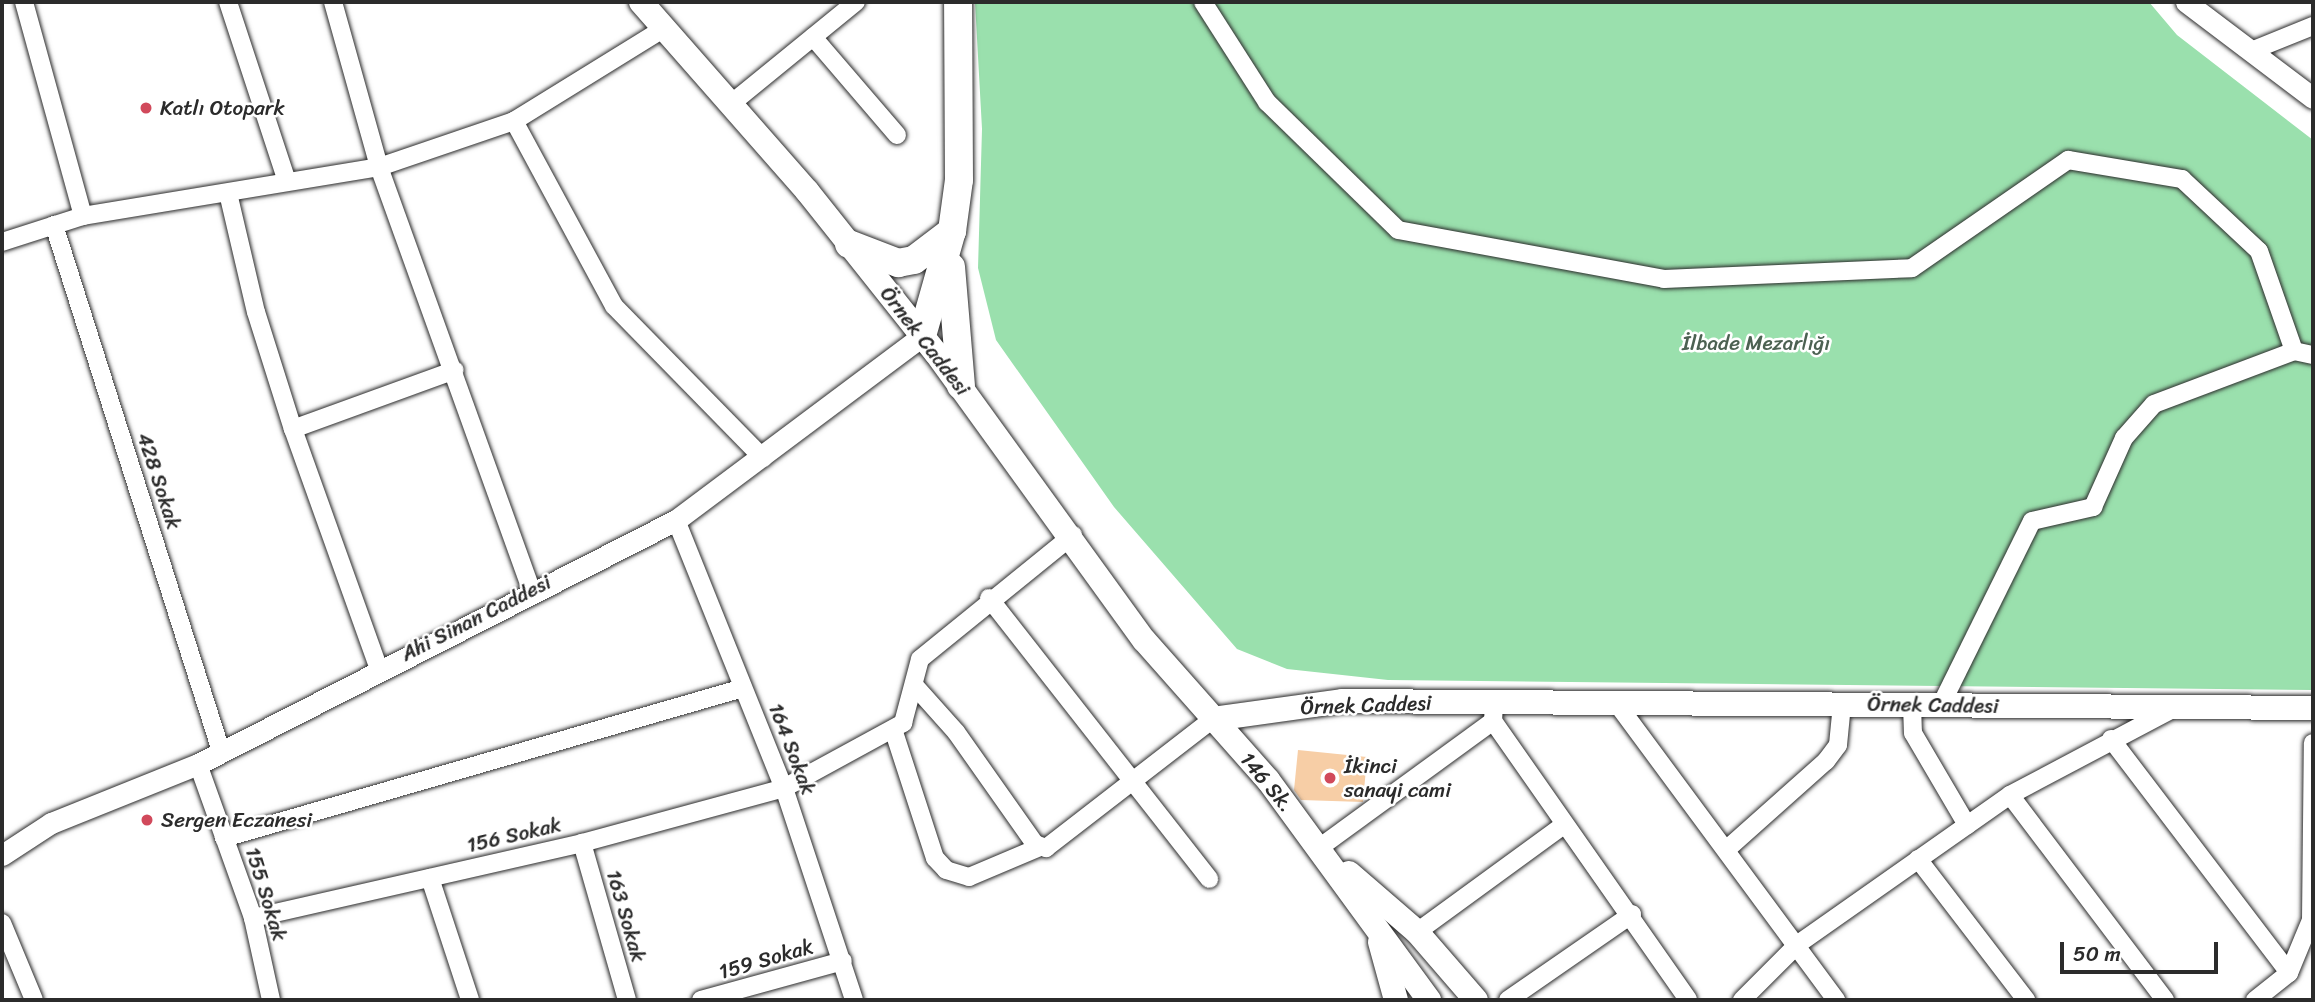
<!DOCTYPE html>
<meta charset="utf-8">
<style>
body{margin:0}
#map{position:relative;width:2315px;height:1002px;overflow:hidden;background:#fff;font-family:Sriracha,sans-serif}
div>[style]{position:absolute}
.green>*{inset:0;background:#9ae0ad}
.building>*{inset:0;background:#f7cea6}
.roads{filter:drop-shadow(0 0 2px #2b2b2b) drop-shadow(0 0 2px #2b2b2b)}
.minor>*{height:18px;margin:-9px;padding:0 9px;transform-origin:9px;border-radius:9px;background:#fff}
.tertiary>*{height:21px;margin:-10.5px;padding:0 10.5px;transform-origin:10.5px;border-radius:10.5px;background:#fff}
.secondary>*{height:24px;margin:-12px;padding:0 12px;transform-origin:12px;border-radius:12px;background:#fff}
.primary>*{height:28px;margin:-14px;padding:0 14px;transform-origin:14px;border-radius:14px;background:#fff}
.dots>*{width:19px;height:19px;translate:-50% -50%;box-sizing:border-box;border:4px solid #fff;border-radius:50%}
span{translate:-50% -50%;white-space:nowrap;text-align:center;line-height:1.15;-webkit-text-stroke:5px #fff;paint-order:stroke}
.poi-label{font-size:21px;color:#2b2b2b}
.left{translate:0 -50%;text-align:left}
.street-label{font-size:21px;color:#2b2b2b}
.park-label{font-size:21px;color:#4c6152}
.frame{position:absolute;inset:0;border:4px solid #2b2b2b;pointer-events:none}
.scale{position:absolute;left:2060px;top:942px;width:158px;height:32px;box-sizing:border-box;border:4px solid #2b2b2b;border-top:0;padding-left:9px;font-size:21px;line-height:24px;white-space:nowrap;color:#2b2b2b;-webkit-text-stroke:5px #fff;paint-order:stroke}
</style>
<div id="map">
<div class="green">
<div style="clip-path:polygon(975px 2px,2149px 2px,2177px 35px,2313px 140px,2313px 690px,1388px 680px,1287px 669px,1237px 649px,1114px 507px,996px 340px,978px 268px,982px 129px)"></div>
</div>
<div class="building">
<div style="clip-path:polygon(1298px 750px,1367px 757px,1363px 802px,1301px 800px,1294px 790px)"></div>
</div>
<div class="roads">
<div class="minor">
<div style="left:24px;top:2px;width:222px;rotate:74.6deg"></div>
<div style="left:228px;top:2px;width:188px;rotate:71.8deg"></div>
<div style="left:333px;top:2px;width:171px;rotate:74.4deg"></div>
<div style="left:379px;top:167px;width:449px;rotate:70.2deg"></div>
<div style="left:1203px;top:2px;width:119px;rotate:57.4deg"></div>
<div style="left:1267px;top:102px;width:183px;rotate:44.3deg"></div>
<div style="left:1398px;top:230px;width:270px;rotate:10.4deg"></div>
<div style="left:1664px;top:279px;width:248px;rotate:-2.5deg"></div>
<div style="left:1912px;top:268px;width:190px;rotate:-34.7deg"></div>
<div style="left:2068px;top:160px;width:116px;rotate:9.5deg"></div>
<div style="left:2182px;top:179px;width:105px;rotate:43.1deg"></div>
<div style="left:2259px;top:251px;width:106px;rotate:70.7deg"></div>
<div style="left:2294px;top:351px;width:19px;rotate:12deg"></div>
<div style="left:813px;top:37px;width:129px;rotate:49.4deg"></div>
<div style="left:2251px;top:51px;width:67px;rotate:-22deg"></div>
<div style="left:732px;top:103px;width:160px;rotate:-39.2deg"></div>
<div style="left:514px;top:121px;width:210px;rotate:61.6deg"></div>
<div style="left:614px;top:306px;width:213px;rotate:45.6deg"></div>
<div style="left:228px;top:193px;width:122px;rotate:76.8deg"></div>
<div style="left:256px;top:312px;width:123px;rotate:72.5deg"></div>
<div style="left:293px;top:429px;width:253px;rotate:70.3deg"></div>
<div style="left:54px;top:225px;width:552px;rotate:72.39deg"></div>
<div style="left:2px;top:242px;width:85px;rotate:-17.8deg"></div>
<div style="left:83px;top:216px;width:300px;rotate:-9.4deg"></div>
<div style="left:379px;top:167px;width:143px;rotate:-18.8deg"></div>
<div style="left:514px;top:121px;width:179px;rotate:-31.7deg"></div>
<div style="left:293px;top:429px;width:172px;rotate:-20deg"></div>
<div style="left:676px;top:520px;width:289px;rotate:68.1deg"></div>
<div style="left:784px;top:788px;width:223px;rotate:71.7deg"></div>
<div style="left:989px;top:598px;width:357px;rotate:51.9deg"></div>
<div style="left:914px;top:685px;width:63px;rotate:48.2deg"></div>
<div style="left:956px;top:732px;width:137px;rotate:54.8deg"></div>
<div style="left:1035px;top:844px;width:12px;rotate:20deg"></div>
<div style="left:1046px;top:848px;width:211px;rotate:-37.7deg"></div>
<div style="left:1615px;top:701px;width:372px;rotate:53.5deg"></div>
<div style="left:1494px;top:703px;width:18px;rotate:93deg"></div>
<div style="left:1493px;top:721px;width:340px;rotate:55deg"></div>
<div style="left:1912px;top:705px;width:28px;rotate:88deg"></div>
<div style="left:1913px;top:733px;width:107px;rotate:59.6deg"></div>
<div style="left:1941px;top:705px;width:205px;rotate:-63.7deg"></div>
<div style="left:2032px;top:521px;width:63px;rotate:-12.9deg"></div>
<div style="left:2093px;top:507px;width:76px;rotate:-65.8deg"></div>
<div style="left:2124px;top:438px;width:45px;rotate:-48.6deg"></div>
<div style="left:2154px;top:404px;width:150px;rotate:-20.7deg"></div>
<div style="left:893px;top:729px;width:136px;rotate:72deg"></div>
<div style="left:935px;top:858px;width:16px;rotate:47deg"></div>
<div style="left:946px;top:870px;width:24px;rotate:17deg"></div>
<div style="left:969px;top:877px;width:77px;rotate:-22.9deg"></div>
<div style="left:2111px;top:739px;width:294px;rotate:52.7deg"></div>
<div style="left:198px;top:764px;width:164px;rotate:70.3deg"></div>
<div style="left:253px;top:918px;width:84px;rotate:77.6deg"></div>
<div style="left:2010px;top:795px;width:257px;rotate:52.9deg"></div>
<div style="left:224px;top:838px;width:540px;rotate:-16.12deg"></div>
<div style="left:582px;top:843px;width:163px;rotate:74deg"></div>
<div style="left:1319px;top:848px;width:215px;rotate:-36.1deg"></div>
<div style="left:1726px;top:850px;width:134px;rotate:-41.7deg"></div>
<div style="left:1826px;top:761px;width:20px;rotate:-53deg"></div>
<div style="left:1838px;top:745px;width:41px;rotate:-84.4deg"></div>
<div style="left:1918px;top:859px;width:178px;rotate:52.5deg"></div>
<div style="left:430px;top:878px;width:128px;rotate:71.8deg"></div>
<div style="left:253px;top:918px;width:337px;rotate:-12.8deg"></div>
<div style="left:582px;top:843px;width:209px;rotate:-15.2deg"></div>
<div style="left:784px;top:788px;width:136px;rotate:-28.6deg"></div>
<div style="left:903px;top:723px;width:66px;rotate:-75.1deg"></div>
<div style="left:920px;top:659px;width:197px;rotate:-39deg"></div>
<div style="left:2px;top:923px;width:83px;rotate:67.4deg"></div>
<div style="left:1417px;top:932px;width:182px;rotate:-36.1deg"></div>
<div style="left:701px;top:1000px;width:147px;rotate:-15.4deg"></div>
<div style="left:1508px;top:1000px;width:151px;rotate:-34.7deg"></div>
<div style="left:1742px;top:1000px;width:79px;rotate:-45deg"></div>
<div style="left:1798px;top:944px;width:259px;rotate:-35.1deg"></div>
<div style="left:2010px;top:795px;width:186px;rotate:-27.9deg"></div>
<div style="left:2255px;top:1000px;width:43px;rotate:-38.5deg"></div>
<div style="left:2289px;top:973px;width:57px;rotate:-67.5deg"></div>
<div style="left:2311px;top:920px;width:177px;rotate:-89.4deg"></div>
</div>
<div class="tertiary">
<div style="left:2186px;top:2px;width:159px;rotate:37.1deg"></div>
<div style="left:2px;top:855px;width:59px;rotate:-33.1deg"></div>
<div style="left:51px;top:823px;width:158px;rotate:-21.9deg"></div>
<div style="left:198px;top:764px;width:537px;rotate:-27.04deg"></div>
<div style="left:676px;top:520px;width:307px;rotate:-36.8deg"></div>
</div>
<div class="secondary">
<div style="left:641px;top:2px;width:252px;rotate:48.7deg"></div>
<div style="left:807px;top:191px;width:207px;rotate:51.5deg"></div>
<div style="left:936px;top:353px;width:354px;rotate:54.1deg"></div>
<div style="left:1144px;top:640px;width:187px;rotate:48.5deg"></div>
<div style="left:1268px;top:780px;width:273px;rotate:53.8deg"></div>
<div style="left:1213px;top:719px;width:130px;rotate:-7.9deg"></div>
<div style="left:1342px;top:701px;width:971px;rotate:0.41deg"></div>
<div style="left:1349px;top:873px;width:90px;rotate:40.9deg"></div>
<div style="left:1417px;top:932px;width:90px;rotate:49.1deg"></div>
<div style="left:1380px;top:942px;width:60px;rotate:74.6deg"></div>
</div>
<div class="primary">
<div style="left:849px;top:244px;width:53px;rotate:21.2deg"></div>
<div style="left:898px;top:263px;width:16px;rotate:-11deg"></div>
<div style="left:914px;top:260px;width:48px;rotate:-37.3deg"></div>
<div style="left:951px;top:267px;width:119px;rotate:85.2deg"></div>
<div style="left:922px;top:336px;width:109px;rotate:-74.1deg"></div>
<div style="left:952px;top:231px;width:51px;rotate:-82.2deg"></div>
<div style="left:959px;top:180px;width:178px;rotate:-90.3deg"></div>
</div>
</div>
<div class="dots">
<div style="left:146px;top:108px;background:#d1495b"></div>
<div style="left:1330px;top:778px;background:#d1495b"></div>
<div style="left:147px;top:820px;background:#d1495b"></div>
</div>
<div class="poi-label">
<span class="left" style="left:160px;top:108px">Katlı Otopark</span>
<span class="left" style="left:1344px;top:778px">İkinci<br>sanayi cami</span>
<span class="left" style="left:161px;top:820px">Sergen Eczanesi</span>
</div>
<div class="street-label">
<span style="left:925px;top:341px;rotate:52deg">Örnek Caddesi</span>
<span style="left:159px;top:481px;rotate:72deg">428 Sokak</span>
<span style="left:476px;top:618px;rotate:-27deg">Ahi Sinan Caddesi</span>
<span style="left:1366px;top:705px;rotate:-2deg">Örnek Caddesi</span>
<span style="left:1933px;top:705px;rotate:1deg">Örnek Caddesi</span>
<span style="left:792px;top:749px;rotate:69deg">164 Sokak</span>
<span style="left:1267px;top:782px;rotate:50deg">146 Sk.</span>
<span style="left:514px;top:835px;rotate:-13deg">156 Sokak</span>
<span style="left:266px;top:894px;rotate:73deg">155 Sokak</span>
<span style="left:626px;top:916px;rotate:74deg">163 Sokak</span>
<span style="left:766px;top:959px;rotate:-16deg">159 Sokak</span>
</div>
<div class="park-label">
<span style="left:1756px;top:343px">İlbade Mezarlığı</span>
</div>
<div class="frame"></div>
<div class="scale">50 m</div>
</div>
